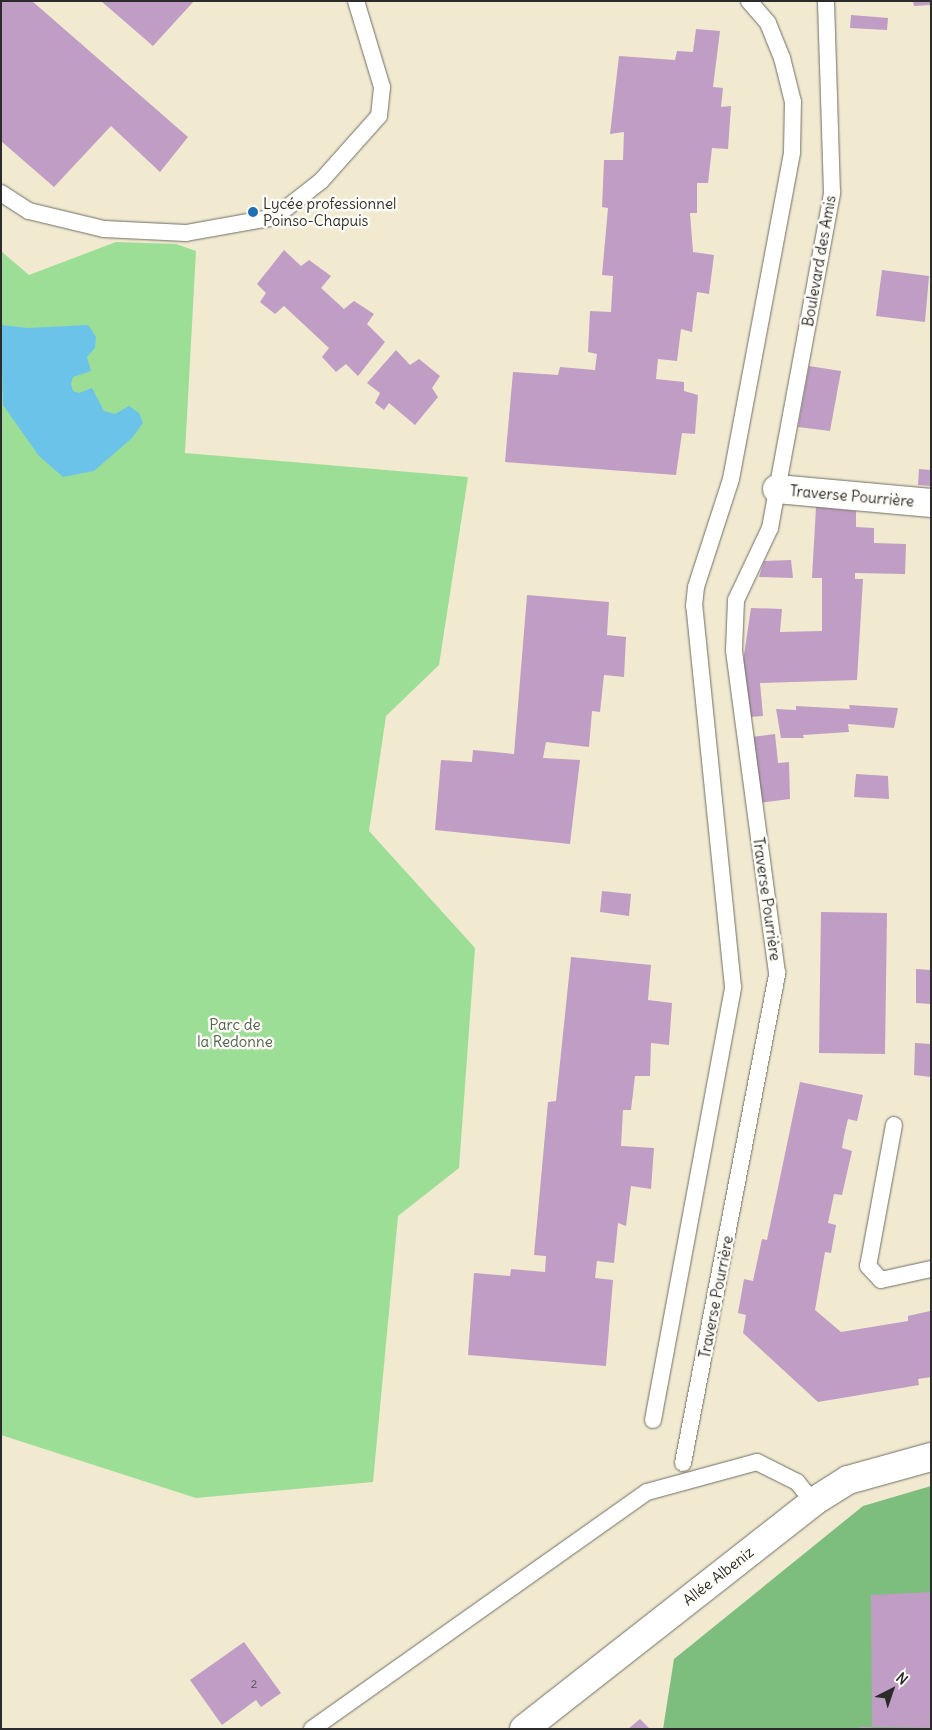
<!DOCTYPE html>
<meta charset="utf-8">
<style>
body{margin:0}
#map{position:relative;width:932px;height:1730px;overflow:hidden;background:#f1ead1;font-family:Delius,sans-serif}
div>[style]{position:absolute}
.green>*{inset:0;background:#9cde95}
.forest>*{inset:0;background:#7dbd7e}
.water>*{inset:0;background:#6cc3e9}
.building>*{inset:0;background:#bf9dc4}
.roads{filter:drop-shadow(0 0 1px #706e65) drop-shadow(0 0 1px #706e65)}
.lane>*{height:16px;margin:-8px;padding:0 8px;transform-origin:8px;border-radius:8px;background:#fff}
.street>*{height:28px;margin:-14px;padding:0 14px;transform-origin:14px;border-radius:14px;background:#fff}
.dots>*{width:14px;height:14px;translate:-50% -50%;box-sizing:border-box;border:2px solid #fdfcf7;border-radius:50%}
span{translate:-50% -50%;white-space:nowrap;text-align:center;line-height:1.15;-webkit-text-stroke:5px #fdfcf7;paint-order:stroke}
.number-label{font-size:12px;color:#504851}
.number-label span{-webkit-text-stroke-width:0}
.poi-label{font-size:15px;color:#2b2b2b}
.left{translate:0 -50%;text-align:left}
.street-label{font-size:15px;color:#2b2b2b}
.park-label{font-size:15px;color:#4d614b}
.frame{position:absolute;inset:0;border:2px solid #2b2b2b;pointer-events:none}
.north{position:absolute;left:867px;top:1665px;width:50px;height:50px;-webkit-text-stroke:4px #fdfcf7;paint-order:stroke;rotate:41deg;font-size:14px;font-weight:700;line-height:20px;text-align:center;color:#2b2b2b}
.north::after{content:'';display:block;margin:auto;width:18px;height:22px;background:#2b2b2b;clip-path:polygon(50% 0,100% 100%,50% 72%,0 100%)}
</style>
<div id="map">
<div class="green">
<div style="clip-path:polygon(116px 242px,176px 244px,196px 251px,185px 453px,468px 477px,439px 665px,386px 716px,369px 831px,475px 948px,459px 1168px,398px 1216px,373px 1482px,196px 1498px,1px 1435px,1px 251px,29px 275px)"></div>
</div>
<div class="forest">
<div style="clip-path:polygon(931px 1486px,931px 1729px,663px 1729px,674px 1659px,863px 1506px)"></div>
</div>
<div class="water">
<div style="clip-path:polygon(1px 325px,28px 328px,88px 325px,96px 337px,95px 348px,87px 357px,91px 371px,73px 377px,71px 384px,73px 391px,79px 393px,92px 388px,104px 411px,115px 414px,129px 406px,139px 413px,143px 423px,132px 438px,94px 471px,63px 477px,39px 456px,3px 405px)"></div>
</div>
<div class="building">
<div style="clip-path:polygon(1px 1px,32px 1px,188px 137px,160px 172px,111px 126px,54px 187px,1px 141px)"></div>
<div style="clip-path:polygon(101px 1px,194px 1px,153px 46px)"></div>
<div style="clip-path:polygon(913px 1px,931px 1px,931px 5px,914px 6px)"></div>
<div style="clip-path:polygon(851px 15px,888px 18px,887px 30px,850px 28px)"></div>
<div style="clip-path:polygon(696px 29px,720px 31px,713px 87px,723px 88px,721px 107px,731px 106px,728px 149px,712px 148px,708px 183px,697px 183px,697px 213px,690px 213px,693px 252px,714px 255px,709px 294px,697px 292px,692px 332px,681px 329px,677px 361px,658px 359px,656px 379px,684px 382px,684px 391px,698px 395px,695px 434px,682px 433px,676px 475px,505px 462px,513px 372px,558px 375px,560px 367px,595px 370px,597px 354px,588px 352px,590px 311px,611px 312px,613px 276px,602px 275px,608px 208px,602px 207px,604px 160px,623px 160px,624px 132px,610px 134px,619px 56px,675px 60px,677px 51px,693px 52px)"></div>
<div style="clip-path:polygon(284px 250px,301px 266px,309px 260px,331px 276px,321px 288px,344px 309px,354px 301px,374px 314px,367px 324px,385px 342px,358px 376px,346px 364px,336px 372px,322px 357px,329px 348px,284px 306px,275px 314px,260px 302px,266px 293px,257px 284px)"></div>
<div style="clip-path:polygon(882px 270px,929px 276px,925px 322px,876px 316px)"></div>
<div style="clip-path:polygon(396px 350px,410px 365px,419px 359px,440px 376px,432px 388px,438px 397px,415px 425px,389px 403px,384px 410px,375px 403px,380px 393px,367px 383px)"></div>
<div style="clip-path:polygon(809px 366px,841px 371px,830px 431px,798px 427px)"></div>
<div style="clip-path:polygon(919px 469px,931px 470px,931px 486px,918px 485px)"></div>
<div style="clip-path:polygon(816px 507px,856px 511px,856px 527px,874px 528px,874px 543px,906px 544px,905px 574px,855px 573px,855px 579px,863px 579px,857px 680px,760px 683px,763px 716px,749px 717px,742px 668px,751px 608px,782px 609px,780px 632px,822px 631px,822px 578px,812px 578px)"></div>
<div style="clip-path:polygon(791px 560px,793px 578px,759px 577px,764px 561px)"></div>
<div style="clip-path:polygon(527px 595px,609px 602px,607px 635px,626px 637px,624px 677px,604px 675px,600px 712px,592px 711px,589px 747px,546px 742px,543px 758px,580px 760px,570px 844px,435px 830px,441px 760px,472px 762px,473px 750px,514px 754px)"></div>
<div style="clip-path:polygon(849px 705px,898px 708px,894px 728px,848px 724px,849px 732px,803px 735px,804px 738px,781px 738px,776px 709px,796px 710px,796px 706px,850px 709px)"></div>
<div style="clip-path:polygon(775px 734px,778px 763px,789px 762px,790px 799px,759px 803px,751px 737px)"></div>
<div style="clip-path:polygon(856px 774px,888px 776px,889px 799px,854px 797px)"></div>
<div style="clip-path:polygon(602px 891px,631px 894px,629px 916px,600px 912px)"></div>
<div style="clip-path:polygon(821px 912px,887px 913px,885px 1054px,819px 1053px)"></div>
<div style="clip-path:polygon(571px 957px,651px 965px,648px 1000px,672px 1003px,669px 1045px,651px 1043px,650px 1076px,635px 1076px,631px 1110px,623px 1110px,621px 1146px,654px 1148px,651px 1189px,631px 1186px,626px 1226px,618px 1223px,614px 1263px,597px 1261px,595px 1278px,613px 1280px,606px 1366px,468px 1355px,474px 1273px,510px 1276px,511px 1269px,545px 1272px,546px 1256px,534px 1255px,548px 1102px,556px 1101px)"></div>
<div style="clip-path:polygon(916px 969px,931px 970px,931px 1004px,916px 1003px)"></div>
<div style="clip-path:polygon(915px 1043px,931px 1044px,931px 1077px,914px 1075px)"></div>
<div style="clip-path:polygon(800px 1082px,863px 1095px,857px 1121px,848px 1119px,844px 1136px,842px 1148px,852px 1151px,842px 1195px,834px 1194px,828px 1223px,836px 1225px,831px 1253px,825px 1252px,815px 1310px,841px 1332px,908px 1321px,908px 1316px,930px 1311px,931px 1377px,918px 1379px,919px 1385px,818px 1402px,743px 1333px,746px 1315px,738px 1313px,744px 1279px,753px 1281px,762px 1239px,767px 1240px)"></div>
<div style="clip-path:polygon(931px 1592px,931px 1728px,872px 1727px,871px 1595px)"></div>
<div style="clip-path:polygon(244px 1642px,281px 1693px,261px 1707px,256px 1700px,222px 1725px,190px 1680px)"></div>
<div style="clip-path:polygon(640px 1719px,650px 1729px,628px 1729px)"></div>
<div style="clip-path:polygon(859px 1727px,872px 1727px,872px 1729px,859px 1729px)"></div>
</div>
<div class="roads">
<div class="lane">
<div style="left:1px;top:193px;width:33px;rotate:33deg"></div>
<div style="left:29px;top:211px;width:77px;rotate:13.5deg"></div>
<div style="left:104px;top:229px;width:82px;rotate:2.8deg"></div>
<div style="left:186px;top:233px;width:90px;rotate:-10.2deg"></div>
<div style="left:275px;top:217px;width:58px;rotate:-38deg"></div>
<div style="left:321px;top:181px;width:87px;rotate:-48.3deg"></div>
<div style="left:379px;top:116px;width:29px;rotate:-84deg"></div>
<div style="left:382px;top:87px;width:90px;rotate:-106.8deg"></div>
<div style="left:894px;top:1125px;width:143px;rotate:100.4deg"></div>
<div style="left:868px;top:1266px;width:19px;rotate:47deg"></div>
<div style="left:881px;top:1280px;width:51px;rotate:-12.4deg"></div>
<div style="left:653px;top:1420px;width:440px;rotate:-79.5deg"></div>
<div style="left:733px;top:987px;width:383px;rotate:-95.8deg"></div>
<div style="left:694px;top:606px;width:19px;rotate:-84deg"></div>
<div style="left:696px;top:587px;width:114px;rotate:-72deg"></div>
<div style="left:731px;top:479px;width:333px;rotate:-79.4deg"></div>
<div style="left:792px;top:152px;width:50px;rotate:-88.9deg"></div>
<div style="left:793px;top:102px;width:45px;rotate:-104deg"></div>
<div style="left:782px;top:58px;width:38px;rotate:-112deg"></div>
<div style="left:768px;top:23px;width:29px;rotate:-131deg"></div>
<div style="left:683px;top:1463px;width:499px;rotate:-79.1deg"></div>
<div style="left:777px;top:973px;width:326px;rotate:-97.6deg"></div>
<div style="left:734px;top:650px;width:50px;rotate:-87.7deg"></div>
<div style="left:736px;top:600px;width:80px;rotate:-64.7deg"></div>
<div style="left:770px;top:528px;width:341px;rotate:-79.5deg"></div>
<div style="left:832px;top:193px;width:192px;rotate:-91.8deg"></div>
<div style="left:312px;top:1729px;width:410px;rotate:-35.3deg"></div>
<div style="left:647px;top:1492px;width:114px;rotate:-15.3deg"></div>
<div style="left:757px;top:1462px;width:45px;rotate:26.6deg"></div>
<div style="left:797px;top:1482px;width:26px;rotate:51deg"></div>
</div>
<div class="street">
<div style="left:777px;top:489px;width:155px;rotate:5.2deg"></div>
<div style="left:524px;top:1729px;width:367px;rotate:-38.1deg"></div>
<div style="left:813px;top:1502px;width:41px;rotate:-32.2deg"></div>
<div style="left:848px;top:1480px;width:86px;rotate:-15.5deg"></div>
</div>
</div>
<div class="dots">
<div style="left:253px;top:212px;background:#1f6fb2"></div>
</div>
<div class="number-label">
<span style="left:254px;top:1684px">2</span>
</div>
<div class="poi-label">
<span class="left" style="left:263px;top:212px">Lycée professionnel<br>Poinso-Chapuis</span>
</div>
<div class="street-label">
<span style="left:819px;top:261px;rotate:-80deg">Boulevard des Amis</span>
<span style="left:852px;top:496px;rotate:5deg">Traverse Pourrière</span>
<span style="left:767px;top:899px;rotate:82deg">Traverse Pourrière</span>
<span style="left:716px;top:1297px;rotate:-79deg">Traverse Pourrière</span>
<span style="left:718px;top:1576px;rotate:-38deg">Allée Albeniz</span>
</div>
<div class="park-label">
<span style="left:235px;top:1033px">Parc de<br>la Redonne</span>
</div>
<div class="frame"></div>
<div class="north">N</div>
</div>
